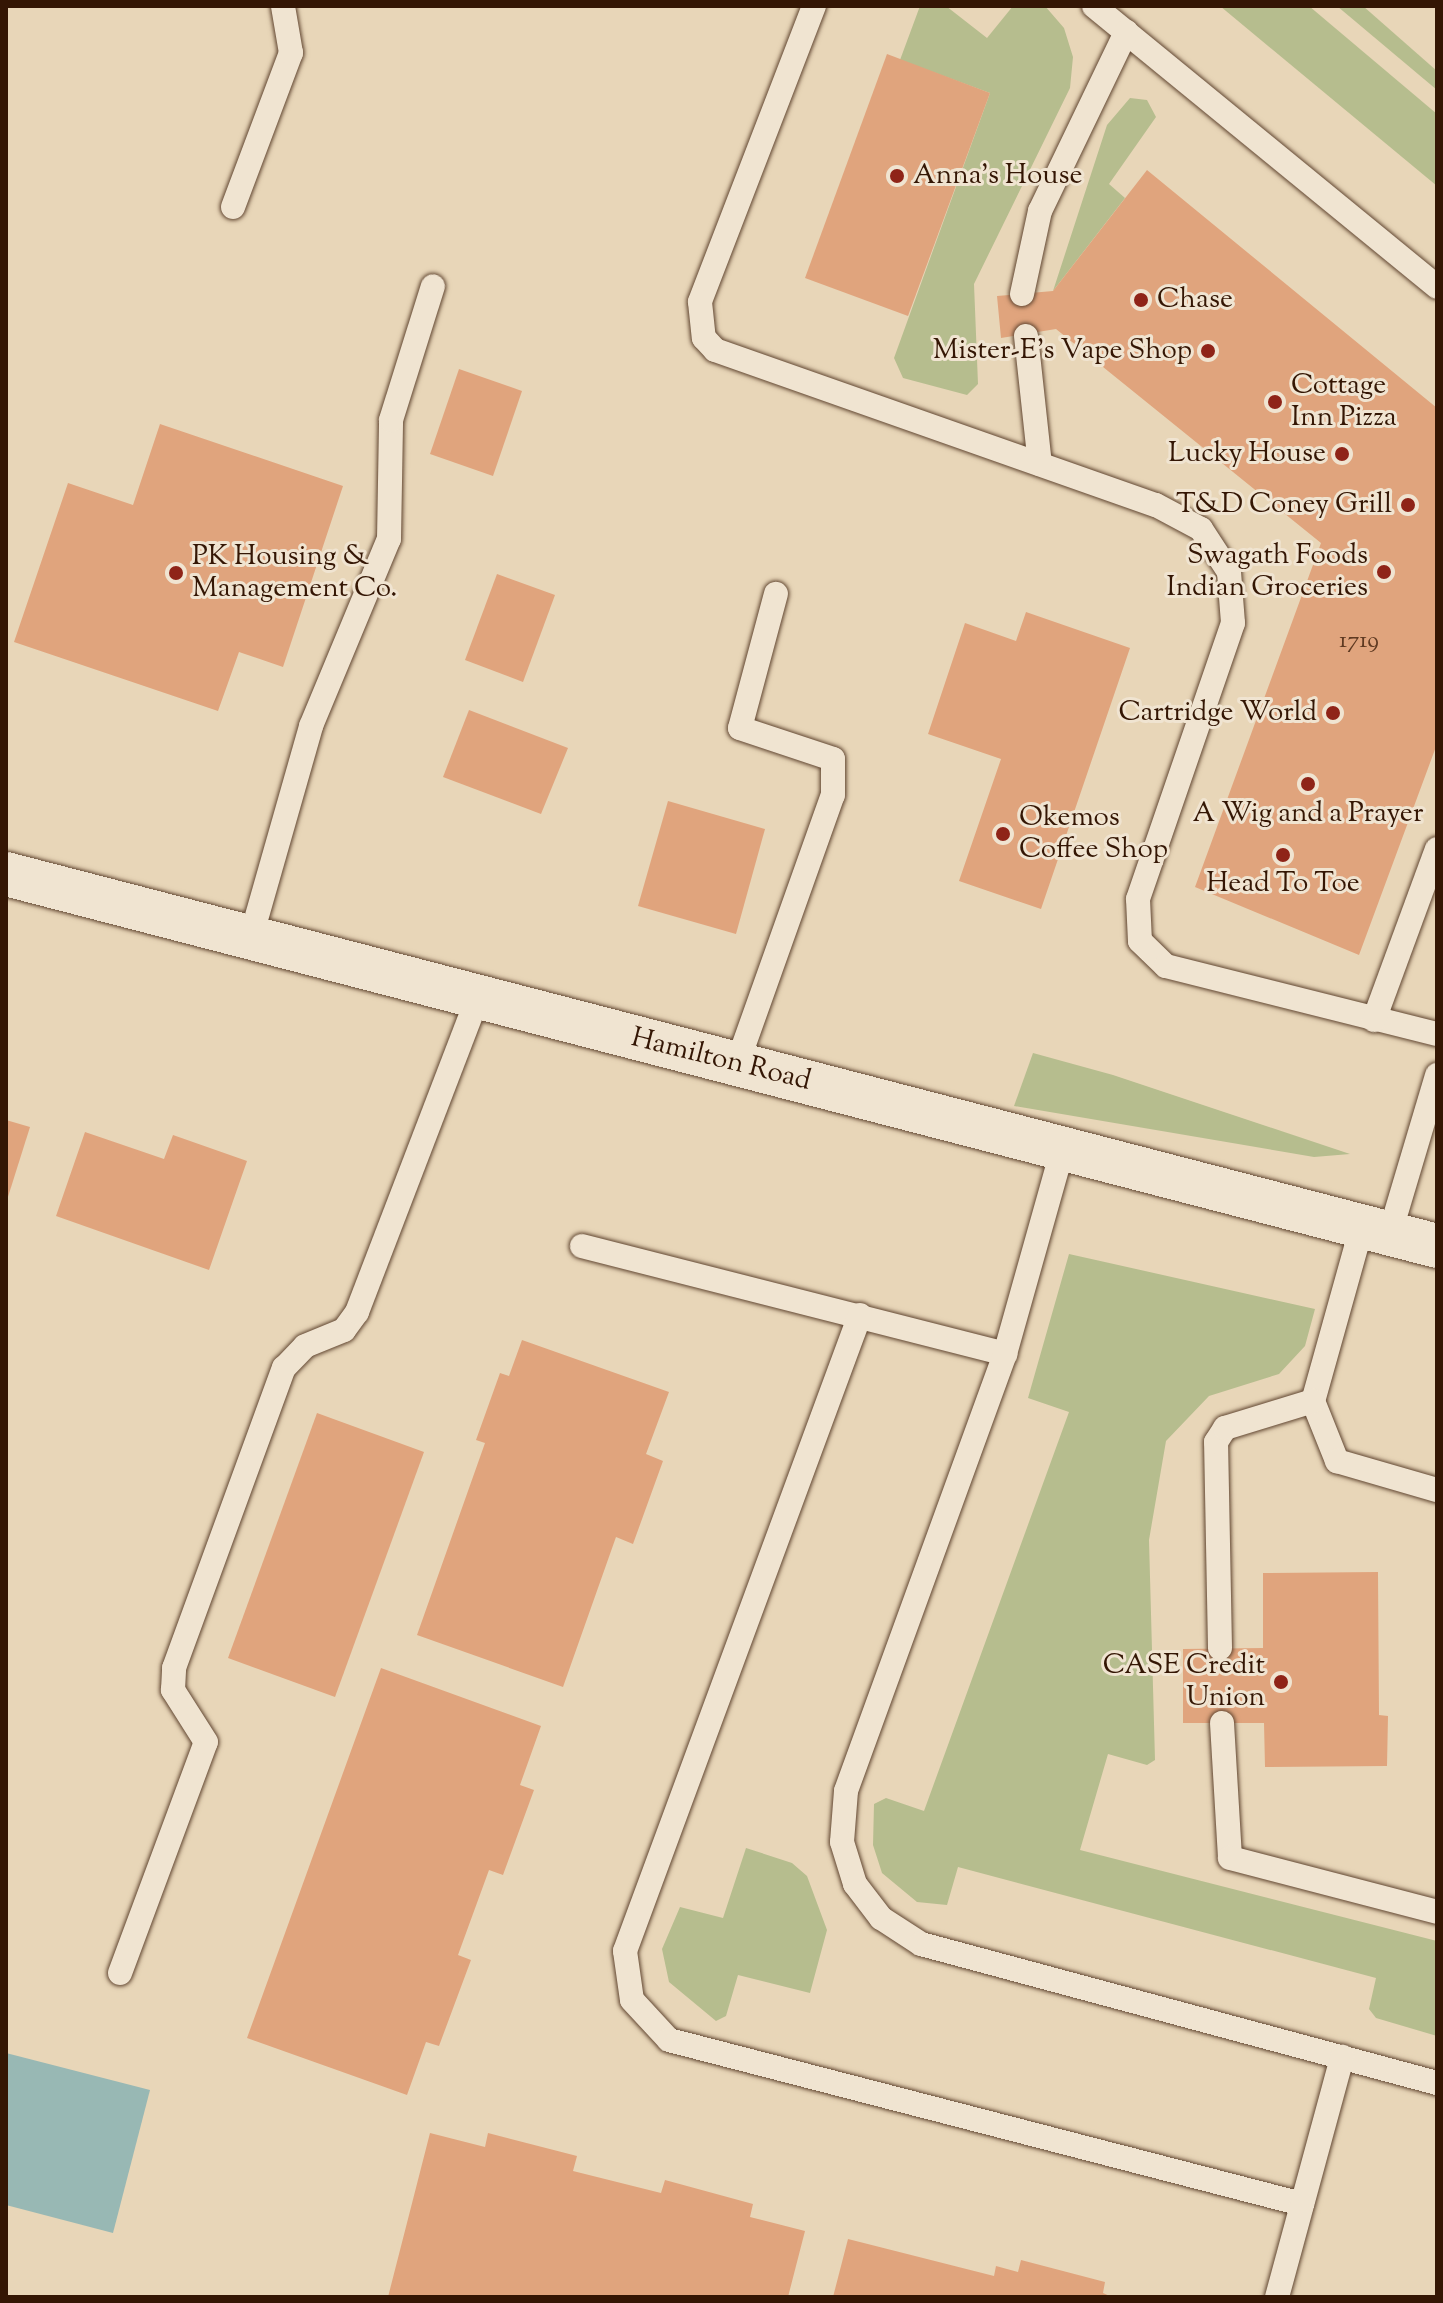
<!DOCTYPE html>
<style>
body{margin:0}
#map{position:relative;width:1443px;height:2303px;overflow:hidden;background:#e8d6b8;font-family:"Sorts Mill Goudy",serif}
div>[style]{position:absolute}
.green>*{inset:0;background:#b6bd8e}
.water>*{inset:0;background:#98b8b4}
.building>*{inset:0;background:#e0a47d}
.roads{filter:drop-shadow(0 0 2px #614631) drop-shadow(0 0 2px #614631)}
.lane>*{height:24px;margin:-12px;padding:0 12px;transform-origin:12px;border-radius:12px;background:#f0e4d1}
.secondary>*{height:44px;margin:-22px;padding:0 22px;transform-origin:22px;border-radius:22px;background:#f0e4d1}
.dots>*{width:22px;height:22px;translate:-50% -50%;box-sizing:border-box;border:4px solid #f0e4d1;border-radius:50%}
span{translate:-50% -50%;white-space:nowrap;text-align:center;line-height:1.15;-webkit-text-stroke:6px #f0e4d1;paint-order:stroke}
.number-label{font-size:24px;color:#5f3a22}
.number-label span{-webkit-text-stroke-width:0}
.poi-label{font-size:28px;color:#341604}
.left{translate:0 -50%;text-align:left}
.right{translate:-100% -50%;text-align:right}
.street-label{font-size:28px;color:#341604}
.frame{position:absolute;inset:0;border:8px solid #341604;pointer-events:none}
</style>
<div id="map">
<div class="green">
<div style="clip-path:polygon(920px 6px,946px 6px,987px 38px,1013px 6px,1045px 6px,1064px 28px,1073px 57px,1070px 88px,974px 284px,978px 384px,967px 395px,903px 378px,894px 358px,990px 93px,900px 60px)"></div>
<div style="clip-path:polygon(1220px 6px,1309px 6px,1437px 114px,1437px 186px)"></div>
<div style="clip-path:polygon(1337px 6px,1363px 6px,1437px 71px,1437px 90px)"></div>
<div style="clip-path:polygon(1130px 98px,1147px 100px,1156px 117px,1109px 184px,1125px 198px,1053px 291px,1107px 125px)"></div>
<div style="clip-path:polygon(1033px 1053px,1113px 1075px,1350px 1154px,1314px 1157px,1014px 1106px)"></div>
<div style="clip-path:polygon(1069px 1254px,1315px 1309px,1305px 1346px,1279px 1374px,1209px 1396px,1166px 1441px,1149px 1540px,1155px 1760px,1147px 1765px,1108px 1754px,1080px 1850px,1437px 1941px,1437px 2036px,1376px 2018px,1369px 2009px,1376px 1978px,958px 1867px,947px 1905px,917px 1902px,882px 1873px,873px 1845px,874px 1804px,886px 1798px,924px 1811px,1069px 1412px,1028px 1398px)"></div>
<div style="clip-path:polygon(746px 1848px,792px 1863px,807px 1876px,827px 1930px,810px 1993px,738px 1975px,726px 2016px,716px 2021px,669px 1982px,662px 1949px,680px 1907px,723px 1918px)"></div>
</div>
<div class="water">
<div style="clip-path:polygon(6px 2053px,150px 2090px,113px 2233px,6px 2205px)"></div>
</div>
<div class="building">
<div style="clip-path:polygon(887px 54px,990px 93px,908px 316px,805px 278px)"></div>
<div style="clip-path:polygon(1147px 170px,1437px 408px,1437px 744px,1359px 955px,1195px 887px,1321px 543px,1056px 329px,1001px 338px,997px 296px,1053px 291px)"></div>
<div style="clip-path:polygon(459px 369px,522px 391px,493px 476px,430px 454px)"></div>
<div style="clip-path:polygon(160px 424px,343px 486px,283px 667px,239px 652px,218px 711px,14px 642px,68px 483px,133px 505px)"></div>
<div style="clip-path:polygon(497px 574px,555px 595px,523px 682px,465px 660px)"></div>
<div style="clip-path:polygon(1026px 612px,1130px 648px,1041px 909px,959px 881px,1001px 759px,928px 734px,965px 623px,1016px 641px)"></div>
<div style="clip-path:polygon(469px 710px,568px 748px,541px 814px,443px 777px)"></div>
<div style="clip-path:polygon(668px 801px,765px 829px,736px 934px,638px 906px)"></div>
<div style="clip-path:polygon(6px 1120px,30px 1127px,7px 1200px,6px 1200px)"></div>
<div style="clip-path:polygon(85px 1132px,164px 1159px,173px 1135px,247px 1161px,209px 1270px,56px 1216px)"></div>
<div style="clip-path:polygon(522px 1340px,669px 1392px,646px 1454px,663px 1461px,633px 1544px,616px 1537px,563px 1687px,417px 1635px,485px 1443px,476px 1440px,500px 1373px,509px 1376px)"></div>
<div style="clip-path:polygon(317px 1413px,424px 1452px,335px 1697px,228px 1658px)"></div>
<div style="clip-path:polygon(1378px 1572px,1379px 1715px,1388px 1716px,1387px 1766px,1265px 1767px,1264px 1723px,1183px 1723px,1183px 1649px,1263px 1648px,1263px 1573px)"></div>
<div style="clip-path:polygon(381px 1668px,541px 1726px,520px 1785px,534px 1790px,503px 1875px,489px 1870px,458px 1955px,471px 1960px,439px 2046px,426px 2042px,407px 2095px,247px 2038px)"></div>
<div style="clip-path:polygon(430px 2133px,485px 2147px,488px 2133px,577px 2156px,573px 2171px,661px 2193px,665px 2180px,753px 2204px,750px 2217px,805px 2231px,788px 2297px,388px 2297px)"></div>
<div style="clip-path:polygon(848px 2239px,994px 2276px,996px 2266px,1018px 2272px,1021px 2260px,1105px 2282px,1103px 2293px,1112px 2297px,833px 2297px)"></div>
</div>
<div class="roads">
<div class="lane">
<div style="left:814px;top:6px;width:317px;rotate:111.1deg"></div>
<div style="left:700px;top:302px;width:36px;rotate:84deg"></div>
<div style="left:704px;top:338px;width:16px;rotate:47deg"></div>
<div style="left:715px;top:350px;width:467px;rotate:19.4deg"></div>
<div style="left:1156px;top:505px;width:51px;rotate:28.1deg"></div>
<div style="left:1201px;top:529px;width:51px;rotate:56.9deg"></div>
<div style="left:1229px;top:572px;width:51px;rotate:85.5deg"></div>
<div style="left:1233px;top:623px;width:292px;rotate:109deg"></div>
<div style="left:1138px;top:899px;width:42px;rotate:87.3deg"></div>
<div style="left:1140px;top:941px;width:36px;rotate:44deg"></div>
<div style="left:1166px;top:966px;width:279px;rotate:14.1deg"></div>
<div style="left:1094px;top:6px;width:443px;rotate:39.3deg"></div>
<div style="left:233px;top:207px;width:165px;rotate:-69.4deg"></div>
<div style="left:291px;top:53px;width:48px;rotate:-99.7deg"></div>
<div style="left:1022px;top:294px;width:85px;rotate:-77.8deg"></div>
<div style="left:1040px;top:211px;width:199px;rotate:-64.3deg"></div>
<div style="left:1026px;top:336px;width:129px;rotate:83.8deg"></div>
<div style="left:251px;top:937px;width:219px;rotate:-74.1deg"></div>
<div style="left:311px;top:726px;width:203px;rotate:-67.4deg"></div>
<div style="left:389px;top:539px;width:119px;rotate:-89deg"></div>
<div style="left:391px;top:420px;width:140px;rotate:-72.6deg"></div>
<div style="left:1374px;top:1020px;width:182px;rotate:-69.8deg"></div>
<div style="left:737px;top:1064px;width:286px;rotate:-70.4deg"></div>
<div style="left:833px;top:795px;width:36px;rotate:-90deg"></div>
<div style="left:833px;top:759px;width:98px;rotate:-161.6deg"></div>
<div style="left:740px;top:728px;width:139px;rotate:-75deg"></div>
<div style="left:1362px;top:1226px;width:182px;rotate:105.6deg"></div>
<div style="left:1313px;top:1401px;width:65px;rotate:68.2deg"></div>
<div style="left:1337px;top:1461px;width:104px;rotate:16.2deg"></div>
<div style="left:1390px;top:1233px;width:165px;rotate:-73.4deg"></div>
<div style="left:582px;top:1246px;width:437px;rotate:14.3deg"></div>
<div style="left:1005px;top:1354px;width:214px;rotate:-74.3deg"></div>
<div style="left:860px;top:1315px;width:678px;rotate:110.28deg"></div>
<div style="left:625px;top:1951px;width:49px;rotate:81.9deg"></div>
<div style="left:632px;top:2000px;width:54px;rotate:47.2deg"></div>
<div style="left:669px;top:2040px;width:654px;rotate:14.53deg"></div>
<div style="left:1005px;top:1354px;width:465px;rotate:110deg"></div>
<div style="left:846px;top:1791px;width:51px;rotate:94.5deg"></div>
<div style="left:842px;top:1842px;width:44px;rotate:72.8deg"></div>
<div style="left:855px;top:1884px;width:43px;rotate:52.6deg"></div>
<div style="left:881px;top:1918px;width:48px;rotate:33deg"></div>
<div style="left:921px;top:1944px;width:534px;rotate:15.08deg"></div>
<div style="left:1220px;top:1648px;width:206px;rotate:-91.1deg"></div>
<div style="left:1216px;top:1442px;width:17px;rotate:-57deg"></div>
<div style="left:1225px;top:1428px;width:92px;rotate:-17.1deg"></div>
<div style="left:1222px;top:1723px;width:135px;rotate:86.6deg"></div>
<div style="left:1230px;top:1858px;width:214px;rotate:14.6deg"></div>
<div style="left:120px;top:1973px;width:246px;rotate:-69.6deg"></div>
<div style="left:206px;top:1742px;width:62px;rotate:-122.4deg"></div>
<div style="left:173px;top:1690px;width:22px;rotate:-87deg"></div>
<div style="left:174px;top:1668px;width:320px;rotate:-69.9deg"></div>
<div style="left:284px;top:1368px;width:30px;rotate:-46deg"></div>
<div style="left:305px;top:1346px;width:42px;rotate:-22.3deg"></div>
<div style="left:344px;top:1330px;width:22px;rotate:-54deg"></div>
<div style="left:357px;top:1312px;width:338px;rotate:-69deg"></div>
<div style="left:1277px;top:2297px;width:249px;rotate:-74.8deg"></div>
</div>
<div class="secondary">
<div style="left:6px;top:874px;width:1479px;rotate:14.57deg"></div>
</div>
</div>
<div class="dots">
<div style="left:897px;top:176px;background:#8f2418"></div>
<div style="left:1141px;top:300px;background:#8f2418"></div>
<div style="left:1208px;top:351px;background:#8f2418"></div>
<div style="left:1275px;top:402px;background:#8f2418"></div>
<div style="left:1342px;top:454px;background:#8f2418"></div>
<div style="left:1408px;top:505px;background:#8f2418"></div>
<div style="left:1384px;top:572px;background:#8f2418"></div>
<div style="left:176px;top:573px;background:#8f2418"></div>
<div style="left:1333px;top:713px;background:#8f2418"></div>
<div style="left:1308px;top:784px;background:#8f2418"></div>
<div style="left:1003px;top:834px;background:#8f2418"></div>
<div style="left:1283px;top:855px;background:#8f2418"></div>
<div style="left:1281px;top:1682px;background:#8f2418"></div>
</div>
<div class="number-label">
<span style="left:1359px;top:642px">1719</span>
</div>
<div class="poi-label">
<span class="left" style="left:913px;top:176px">Anna's House</span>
<span class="left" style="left:1157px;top:300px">Chase</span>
<span class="right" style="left:1192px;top:351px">Mister-E's Vape Shop</span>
<span class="left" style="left:1291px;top:402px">Cottage<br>Inn Pizza</span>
<span class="right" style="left:1326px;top:454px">Lucky House</span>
<span class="right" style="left:1392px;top:505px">T&amp;D Coney Grill</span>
<span class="right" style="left:1368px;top:572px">Swagath Foods<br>Indian Groceries</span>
<span class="left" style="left:192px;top:573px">PK Housing &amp;<br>Management Co.</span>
<span class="right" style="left:1317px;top:713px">Cartridge World</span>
<span style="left:1308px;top:814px">A Wig and a Prayer</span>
<span class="left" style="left:1019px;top:834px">Okemos<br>Coffee Shop</span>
<span style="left:1283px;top:884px">Head To Toe</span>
<span class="right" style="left:1265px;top:1682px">CASE Credit<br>Union</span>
</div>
<div class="street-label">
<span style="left:721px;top:1060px;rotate:14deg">Hamilton Road</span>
</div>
<div class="frame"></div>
</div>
